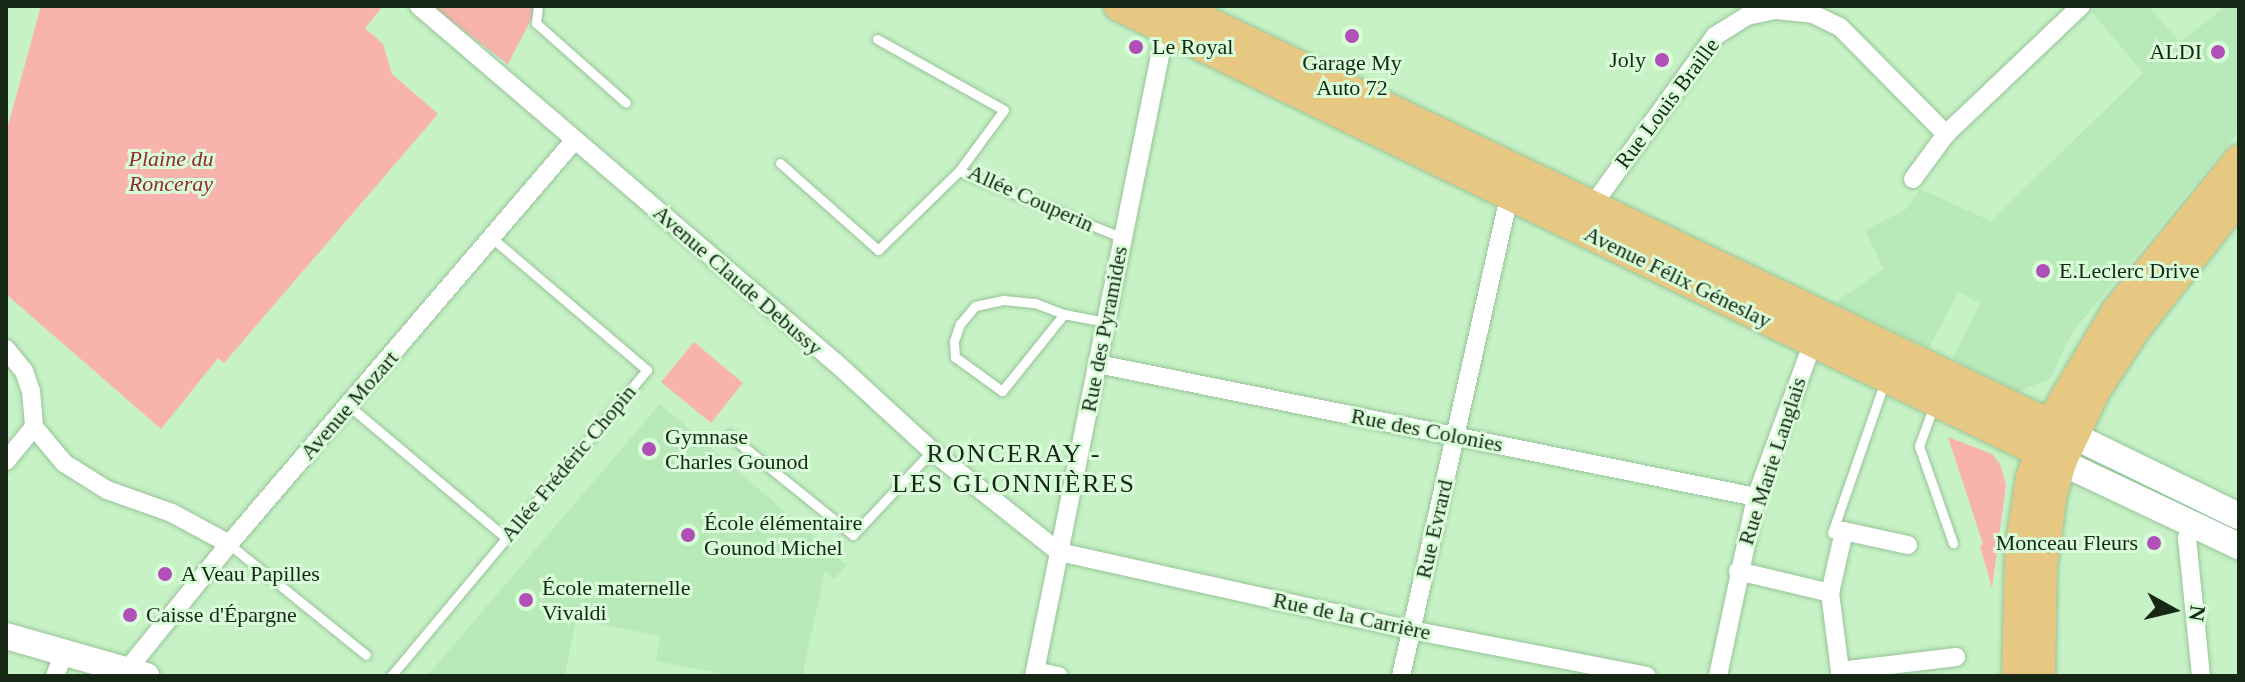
<!DOCTYPE html>
<meta charset="utf-8">
<style>
body{margin:0}
#map{position:relative;width:2245px;height:682px;overflow:hidden;background:#c7f2c6;font-family:Georgia,serif}
div>[style]{position:absolute}
.built>*{inset:0;background:#b8e9b8}
.green>*{inset:0;background:#f8b3ad}
.roads{filter:drop-shadow(0 0 2px #99c399) drop-shadow(0 0 2px #99c399)}
.lane>*{height:9px;margin:-4.5px;padding:0 4.5px;transform-origin:4.5px;border-radius:4.5px;background:#fff}
.street>*{height:18px;margin:-9px;padding:0 9px;transform-origin:9px;border-radius:9px;background:#fff}
.secondary>*{height:26px;margin:-13px;padding:0 13px;transform-origin:13px;border-radius:13px;background:#fff}
.primary>*{height:30px;margin:-15px;padding:0 15px;transform-origin:15px;border-radius:15px;background:#e6c883}
.dots>*{width:22px;height:22px;translate:-50% -50%;box-sizing:border-box;border:4px solid #dafdd9;border-radius:50%}
span{translate:-50% -50%;white-space:nowrap;text-align:center;line-height:1.15;-webkit-text-stroke:6px #dafdd9;paint-order:stroke}
.poi-label{font-size:22px;color:#162716}
.left{translate:0 -50%;text-align:left}
.right{translate:-100% -50%;text-align:right}
.street-label{font-size:22px;color:#162716}
.park-label{font-size:22px;color:#922b2b;font-style:italic}
.quarter-label{font-size:26px;color:#162716;letter-spacing:2px}
.frame{position:absolute;inset:0;border:8px solid #162716;pointer-events:none}
.north{position:absolute;left:2133px;top:570px;width:80px;height:80px;-webkit-text-stroke:6px #dafdd9;paint-order:stroke;rotate:98deg;font-size:22px;font-weight:700;line-height:32px;text-align:center;color:#162716}
.north::after{content:'';display:block;margin:auto;width:28px;height:36px;background:#162716;clip-path:polygon(50% 0,100% 100%,50% 72%,0 100%)}
</style>
<div id="map">
<div class="built">
<div style="clip-path:polygon(2097px 6px,2148px 6px,2180px 42px,2226px 6px,2239px 6px,2239px 131px,2073px 331px,2050px 379px,2019px 391px,1953px 359px,1980px 303px,1958px 292px,1929px 348px,1834px 303px,1884px 269px,1865px 230px,1905px 210px,1920px 189px,1991px 221px,2143px 73px,2091px 11px)"></div>
<div style="clip-path:polygon(660px 404px,847px 565px,834px 579px,825px 571px,802px 676px,736px 676px,656px 661px,660px 636px,576px 619px,565px 676px,427px 676px)"></div>
</div>
<div class="green">
<div style="clip-path:polygon(41px 6px,383px 6px,365px 28px,383px 44px,392px 74px,438px 114px,224px 363px,218px 358px,161px 429px,6px 294px,6px 133px)"></div>
<div style="clip-path:polygon(431px 6px,538px 6px,508px 64px)"></div>
<div style="clip-path:polygon(694px 342px,743px 383px,711px 423px,661px 382px)"></div>
<div style="clip-path:polygon(1948px 437px,1992px 454px,2000px 464px,2006px 485px,1992px 588px,1980px 546px,1983px 544px)"></div>
</div>
<div class="roads">
<div class="lane">
<div style="left:538px;top:6px;width:17px;rotate:97deg"></div>
<div style="left:536px;top:23px;width:120px;rotate:41.6deg"></div>
<div style="left:877px;top:39px;width:145px;rotate:29.2deg"></div>
<div style="left:1004px;top:110px;width:76px;rotate:126.4deg"></div>
<div style="left:959px;top:171px;width:177px;rotate:22.2deg"></div>
<div style="left:780px;top:163px;width:131px;rotate:41.6deg"></div>
<div style="left:878px;top:250px;width:113px;rotate:-44.3deg"></div>
<div style="left:1064px;top:314px;width:99px;rotate:128.8deg"></div>
<div style="left:1002px;top:391px;width:58px;rotate:-144.1deg"></div>
<div style="left:955px;top:357px;width:16px;rotate:-94deg"></div>
<div style="left:954px;top:341px;width:18px;rotate:-71deg"></div>
<div style="left:960px;top:324px;width:23px;rotate:-50deg"></div>
<div style="left:975px;top:306px;width:30px;rotate:-12deg"></div>
<div style="left:1004px;top:300px;width:31px;rotate:6deg"></div>
<div style="left:1035px;top:303px;width:31px;rotate:21deg"></div>
<div style="left:1064px;top:314px;width:43px;rotate:10.8deg"></div>
<div style="left:348px;top:405px;width:205px;rotate:40.1deg"></div>
<div style="left:1934px;top:405px;width:44px;rotate:110.1deg"></div>
<div style="left:1919px;top:446px;width:103px;rotate:70.7deg"></div>
<div style="left:729px;top:435px;width:159px;rotate:38.9deg"></div>
<div style="left:853px;top:535px;width:115px;rotate:-46.8deg"></div>
<div style="left:1832px;top:533px;width:161px;rotate:-70.8deg"></div>
<div style="left:229px;top:544px;width:176px;rotate:39deg"></div>
<div style="left:391px;top:676px;width:399px;rotate:-50.1deg"></div>
<div style="left:647px;top:370px;width:204px;rotate:-139.6deg"></div>
</div>
<div class="street">
<div style="left:419px;top:6px;width:549px;rotate:40.57deg"></div>
<div style="left:836px;top:363px;width:130px;rotate:42.5deg"></div>
<div style="left:932px;top:451px;width:162px;rotate:38.5deg"></div>
<div style="left:1059px;top:552px;width:361px;rotate:12.5deg"></div>
<div style="left:1411px;top:630px;width:240px;rotate:11deg"></div>
<div style="left:1913px;top:179px;width:56px;rotate:-53.7deg"></div>
<div style="left:1946px;top:134px;width:186px;rotate:-43.5deg"></div>
<div style="left:1592px;top:206px;width:210px;rotate:-54.1deg"></div>
<div style="left:1715px;top:36px;width:38px;rotate:-32deg"></div>
<div style="left:1747px;top:16px;width:30px;rotate:-12deg"></div>
<div style="left:1776px;top:10px;width:37px;rotate:6deg"></div>
<div style="left:1813px;top:14px;width:30px;rotate:26deg"></div>
<div style="left:1840px;top:27px;width:151px;rotate:45.3deg"></div>
<div style="left:6px;top:349px;width:28px;rotate:51deg"></div>
<div style="left:24px;top:371px;width:21px;rotate:71deg"></div>
<div style="left:31px;top:391px;width:36px;rotate:85deg"></div>
<div style="left:34px;top:427px;width:47px;rotate:50.2deg"></div>
<div style="left:64px;top:463px;width:51px;rotate:32.1deg"></div>
<div style="left:107px;top:490px;width:69px;rotate:19.5deg"></div>
<div style="left:172px;top:513px;width:65px;rotate:28.5deg"></div>
<div style="left:1098px;top:364px;width:671px;rotate:11.43deg"></div>
<div style="left:6px;top:461px;width:44px;rotate:-50.5deg"></div>
<div style="left:2194px;top:524px;width:16px;rotate:117deg"></div>
<div style="left:2187px;top:538px;width:139px;rotate:84.2deg"></div>
<div style="left:1908px;top:545px;width:66px;rotate:-167.7deg"></div>
<div style="left:1844px;top:531px;width:64px;rotate:102.7deg"></div>
<div style="left:1830px;top:593px;width:79px;rotate:82.7deg"></div>
<div style="left:1840px;top:671px;width:117px;rotate:-6.9deg"></div>
<div style="left:1738px;top:571px;width:95px;rotate:13.4deg"></div>
<div style="left:127px;top:670px;width:162px;rotate:-51deg"></div>
<div style="left:229px;top:544px;width:529px;rotate:-49.45deg"></div>
<div style="left:1035px;top:671px;width:24px;rotate:12deg"></div>
<div style="left:55px;top:676px;width:25px;rotate:-69deg"></div>
<div style="left:1034px;top:676px;width:643px;rotate:-78.52deg"></div>
<div style="left:1162px;top:46px;width:27px;rotate:-73deg"></div>
<div style="left:1401px;top:676px;width:500px;rotate:-77.3deg"></div>
<div style="left:1718px;top:676px;width:183px;rotate:-78deg"></div>
<div style="left:1756px;top:497px;width:165px;rotate:-69.8deg"></div>
</div>
<div class="secondary">
<div style="left:2074px;top:436px;width:183px;rotate:25.9deg"></div>
<div style="left:2061px;top:462px;width:197px;rotate:25.3deg"></div>
<div style="left:6px;top:636px;width:146px;rotate:15.9deg"></div>
</div>
<div class="primary">
<div style="left:1119px;top:6px;width:1047px;rotate:25.83deg"></div>
<div style="left:1174px;top:6px;width:997px;rotate:25.54deg"></div>
<div style="left:2017px;top:676px;width:126px;rotate:-88.6deg"></div>
<div style="left:2020px;top:550px;width:73px;rotate:-81.3deg"></div>
<div style="left:2031px;top:478px;width:57px;rotate:-70.6deg"></div>
<div style="left:2050px;top:424px;width:130px;rotate:-59.5deg"></div>
<div style="left:2116px;top:312px;width:196px;rotate:-51deg"></div>
<div style="left:2040px;top:676px;width:109px;rotate:-88.9deg"></div>
<div style="left:2042px;top:567px;width:74px;rotate:-82.2deg"></div>
<div style="left:2052px;top:494px;width:33px;rotate:-74deg"></div>
<div style="left:2061px;top:462px;width:81px;rotate:-64.4deg"></div>
<div style="left:2096px;top:389px;width:73px;rotate:-56.7deg"></div>
<div style="left:2136px;top:328px;width:167px;rotate:-51.8deg"></div>
</div>
</div>
<div class="dots">
<div style="left:1352px;top:36px;background:#b050b8"></div>
<div style="left:1136px;top:47px;background:#b050b8"></div>
<div style="left:2218px;top:52px;background:#b050b8"></div>
<div style="left:1662px;top:60px;background:#b050b8"></div>
<div style="left:2043px;top:271px;background:#b050b8"></div>
<div style="left:649px;top:449px;background:#b050b8"></div>
<div style="left:688px;top:535px;background:#b050b8"></div>
<div style="left:2154px;top:543px;background:#b050b8"></div>
<div style="left:165px;top:574px;background:#b050b8"></div>
<div style="left:526px;top:600px;background:#b050b8"></div>
<div style="left:130px;top:615px;background:#b050b8"></div>
</div>
<div class="poi-label">
<span class="left" style="left:1152px;top:47px">Le Royal</span>
<span class="right" style="left:2202px;top:52px">ALDI</span>
<span class="right" style="left:1646px;top:60px">Joly</span>
<span style="left:1352px;top:75px">Garage My<br>Auto 72</span>
<span class="left" style="left:2059px;top:271px">E.Leclerc Drive</span>
<span class="left" style="left:665px;top:449px">Gymnase<br>Charles Gounod</span>
<span class="left" style="left:704px;top:535px">École élémentaire<br>Gounod Michel</span>
<span class="right" style="left:2138px;top:543px">Monceau Fleurs</span>
<span class="left" style="left:181px;top:574px">A Veau Papilles</span>
<span class="left" style="left:542px;top:600px">École maternelle<br>Vivaldi</span>
<span class="left" style="left:146px;top:615px">Caisse d'Épargne</span>
</div>
<div class="street-label">
<span style="left:1667px;top:103px;rotate:-53deg">Rue Louis Braille</span>
<span style="left:1031px;top:198px;rotate:24deg">Allée Couperin</span>
<span style="left:1678px;top:277px;rotate:26deg">Avenue Félix Géneslay</span>
<span style="left:738px;top:280px;rotate:41deg">Avenue Claude Debussy</span>
<span style="left:1104px;top:329px;rotate:-79deg">Rue des Pyramides</span>
<span style="left:349px;top:405px;rotate:-49deg">Avenue Mozart</span>
<span style="left:1427px;top:430px;rotate:11deg">Rue des Colonies</span>
<span style="left:1772px;top:461px;rotate:-72deg">Rue Marie Langlais</span>
<span style="left:568px;top:463px;rotate:-50deg">Allée Frédéric Chopin</span>
<span style="left:1434px;top:529px;rotate:-77deg">Rue Evrard</span>
<span style="left:1352px;top:616px;rotate:12deg">Rue de la Carrière</span>
</div>
<div class="park-label">
<span style="left:171px;top:171px">Plaine du<br>Ronceray</span>
</div>
<div class="quarter-label">
<span style="left:1014px;top:469px">RONCERAY -<br>LES GLONNIÈRES</span>
</div>
<div class="frame"></div>
<div class="north">N</div>
</div>
